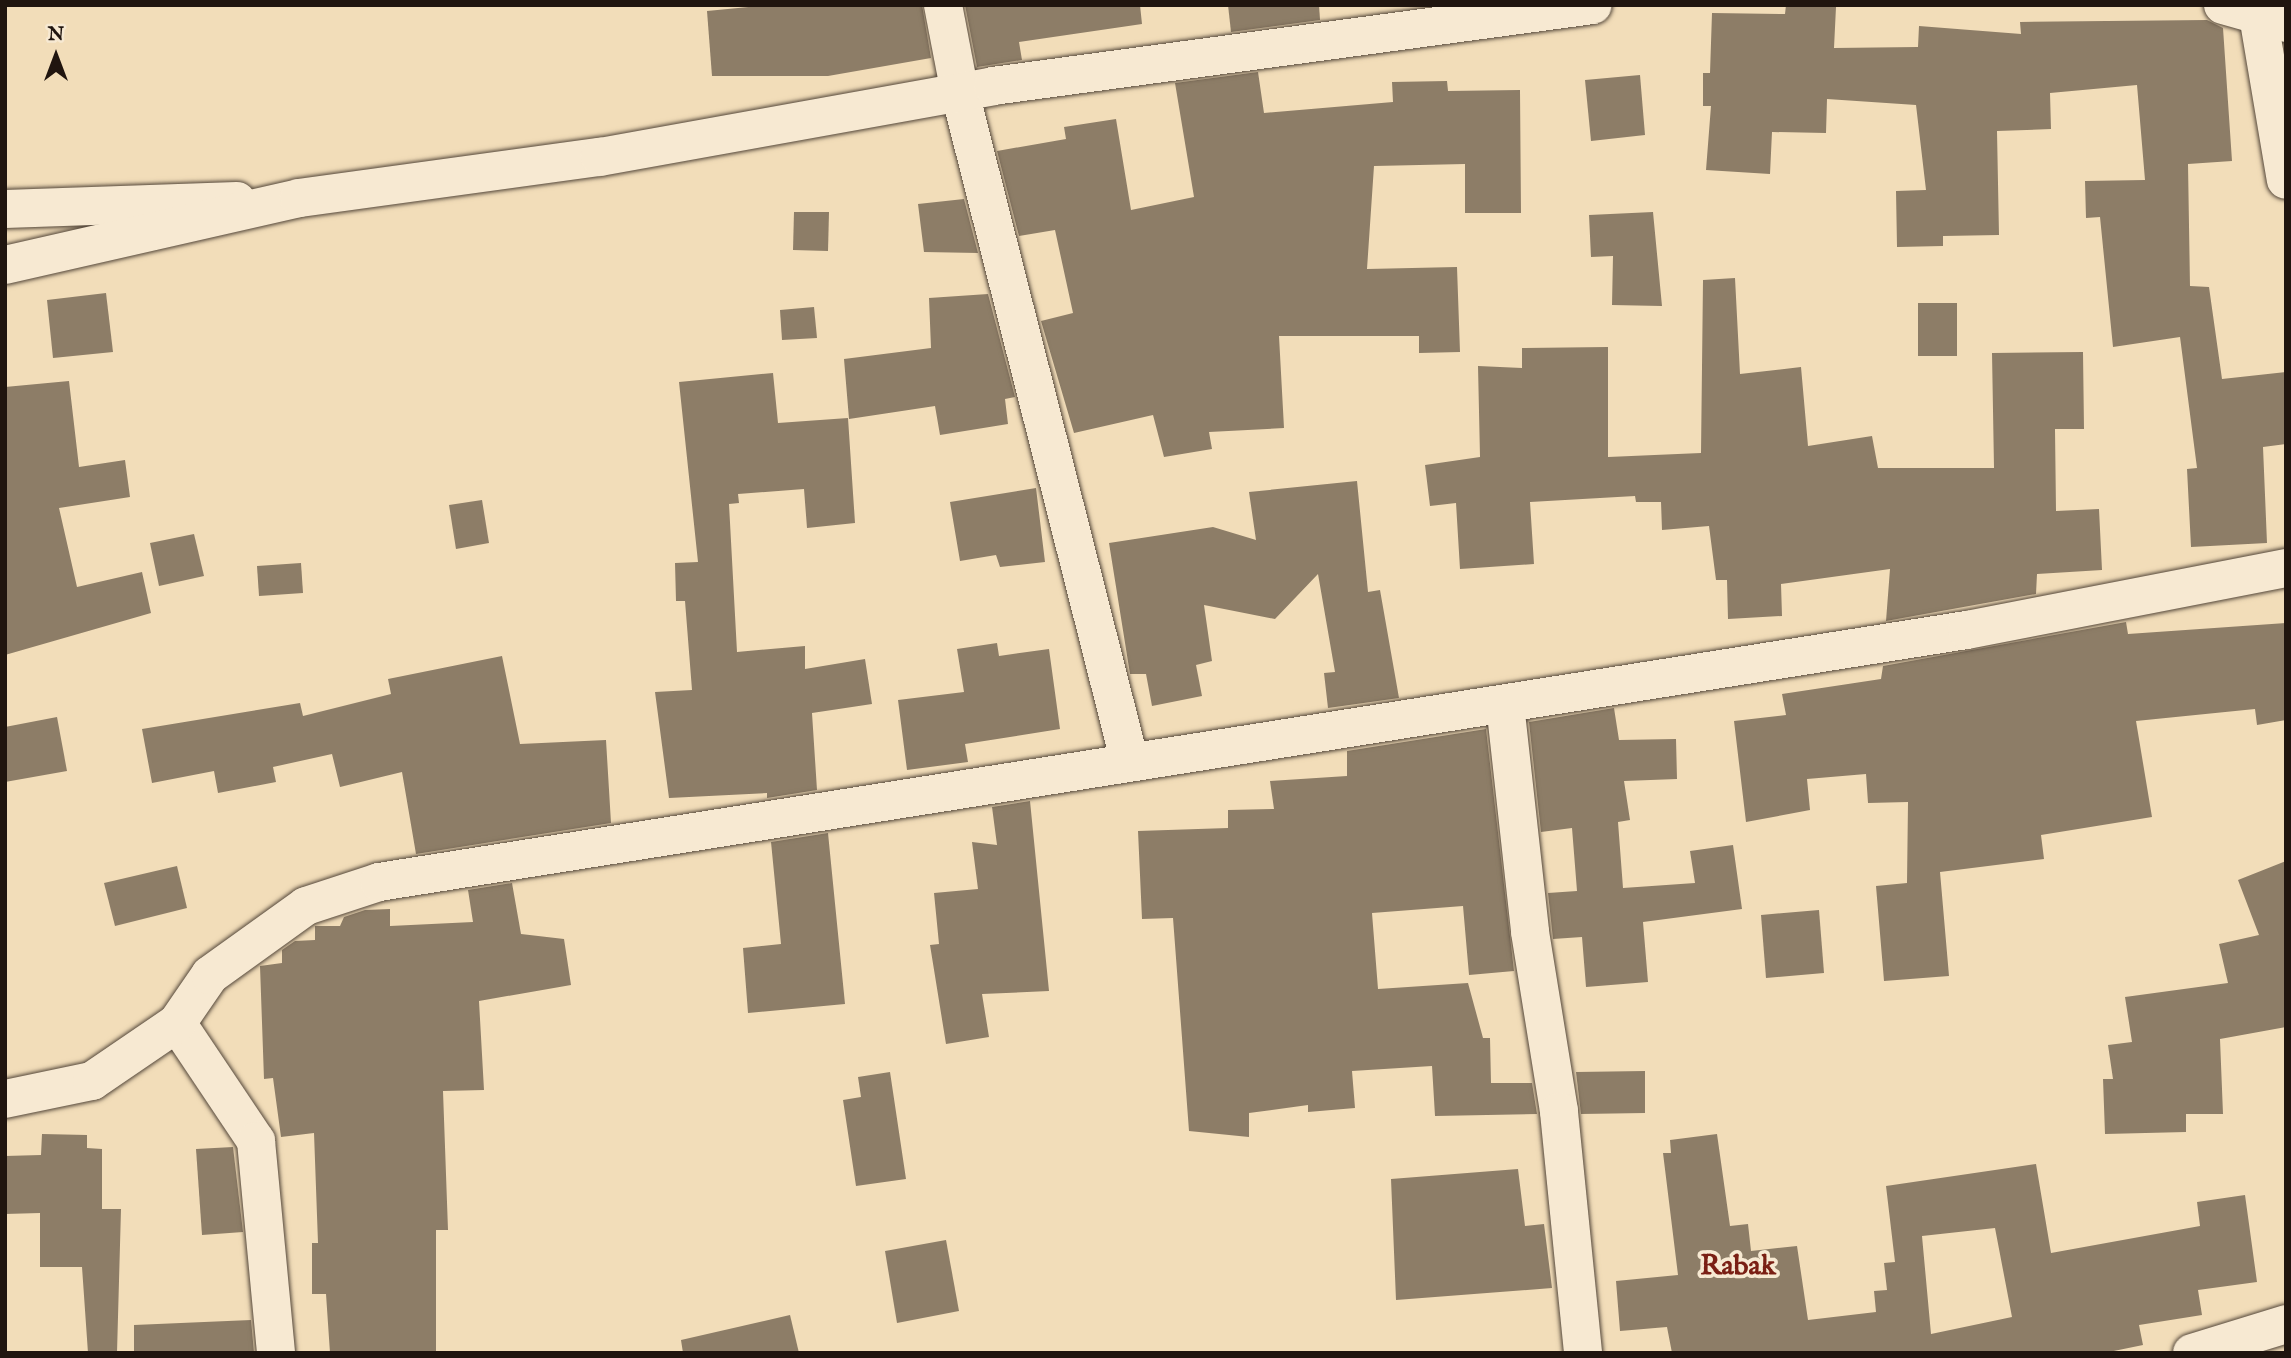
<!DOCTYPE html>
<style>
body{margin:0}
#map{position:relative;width:2291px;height:1358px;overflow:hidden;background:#f2ddb9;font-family:"IM FELL English",serif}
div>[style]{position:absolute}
.building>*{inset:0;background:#8d7d67}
.roads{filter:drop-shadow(0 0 2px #54473a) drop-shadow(0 0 2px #54473a)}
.minor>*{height:38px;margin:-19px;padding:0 19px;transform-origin:19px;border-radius:19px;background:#f7e9d2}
.tertiary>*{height:38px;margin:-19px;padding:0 19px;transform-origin:19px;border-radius:19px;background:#f7e9d2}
span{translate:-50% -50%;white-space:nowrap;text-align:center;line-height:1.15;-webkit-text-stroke:7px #f7e9d2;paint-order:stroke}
.quarter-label{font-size:28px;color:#7a1f14;font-weight:700}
.frame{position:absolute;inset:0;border:7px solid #20150f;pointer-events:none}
.north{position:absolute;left:21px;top:21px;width:70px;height:70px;-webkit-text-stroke:5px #f7e9d2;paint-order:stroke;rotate:0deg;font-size:19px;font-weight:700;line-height:28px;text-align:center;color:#20150f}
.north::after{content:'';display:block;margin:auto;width:24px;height:32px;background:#20150f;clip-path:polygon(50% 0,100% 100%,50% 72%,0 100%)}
</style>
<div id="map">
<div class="building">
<div style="clip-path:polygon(770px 5px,922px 5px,931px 58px,828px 76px,712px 76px,707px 11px)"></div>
<div style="clip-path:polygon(965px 5px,1140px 5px,1142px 24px,1019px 42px,1022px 60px,977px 67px)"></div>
<div style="clip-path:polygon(1228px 5px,1319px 5px,1320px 20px,1231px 32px)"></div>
<div style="clip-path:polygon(1786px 5px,1836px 7px,1834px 48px,1918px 47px,1919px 26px,2021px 34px,2020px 22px,2207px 20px,2223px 28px,2232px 161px,2188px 164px,2190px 286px,2209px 287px,2222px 379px,2286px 372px,2286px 444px,2263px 447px,2267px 543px,2191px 547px,2187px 469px,2197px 468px,2180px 337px,2113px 347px,2100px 217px,2086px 218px,2085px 181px,2145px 180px,2137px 85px,2050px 93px,2051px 129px,1997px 131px,1999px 235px,1943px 236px,1943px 246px,1897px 247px,1896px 191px,1926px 190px,1916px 105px,1827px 99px,1826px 133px,1772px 132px,1770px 174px,1706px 170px,1711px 106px,1703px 106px,1703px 73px,1710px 73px,1712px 13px,1785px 14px)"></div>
<div style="clip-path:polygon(1258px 72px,1264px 113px,1393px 102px,1392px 82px,1447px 81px,1448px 91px,1520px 90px,1521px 213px,1465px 213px,1465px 164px,1374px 166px,1367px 269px,1457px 267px,1460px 352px,1419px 353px,1419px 336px,1279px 336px,1284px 428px,1209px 432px,1212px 449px,1164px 457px,1153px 415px,1074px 433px,1041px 321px,1073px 313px,1055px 230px,1019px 236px,997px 151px,1066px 139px,1064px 127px,1116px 119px,1131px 210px,1194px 197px,1175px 83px)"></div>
<div style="clip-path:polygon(1640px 75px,1645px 135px,1591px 141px,1585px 80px)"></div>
<div style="clip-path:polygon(964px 199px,978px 253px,924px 252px,918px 204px)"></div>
<div style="clip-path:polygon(794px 212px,829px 212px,828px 251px,793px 250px)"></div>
<div style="clip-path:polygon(1653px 212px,1662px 306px,1612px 305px,1613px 256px,1591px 257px,1589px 215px)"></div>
<div style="clip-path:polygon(1735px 278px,1740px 374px,1801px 367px,1808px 446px,1872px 436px,1878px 468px,1994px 468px,1992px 353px,2083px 352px,2084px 429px,2055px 429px,2056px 511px,2099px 509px,2102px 570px,2037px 574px,2036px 594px,1886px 621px,1890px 569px,1781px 584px,1782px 616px,1728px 619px,1727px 580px,1716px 580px,1709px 526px,1662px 530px,1661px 502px,1636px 502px,1635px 496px,1530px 502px,1534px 564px,1460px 569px,1456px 503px,1430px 506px,1425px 465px,1480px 457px,1478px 366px,1522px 368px,1522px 348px,1608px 347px,1608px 457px,1701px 453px,1703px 280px)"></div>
<div style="clip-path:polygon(106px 293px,113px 352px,53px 358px,47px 300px)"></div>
<div style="clip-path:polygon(988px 294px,1015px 397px,1005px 399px,1008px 424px,940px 435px,935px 406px,849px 419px,844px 359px,931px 348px,929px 298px)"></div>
<div style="clip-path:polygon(1918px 303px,1957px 303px,1957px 356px,1918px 356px)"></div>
<div style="clip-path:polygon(814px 307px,817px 338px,782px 340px,780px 310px)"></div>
<div style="clip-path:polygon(773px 373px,778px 423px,848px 418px,855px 523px,807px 528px,804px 489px,738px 494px,739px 503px,729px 504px,737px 652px,805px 646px,805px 669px,865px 659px,872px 704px,812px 713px,817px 790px,767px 798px,767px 793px,669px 798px,655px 692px,692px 690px,685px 601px,676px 601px,675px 563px,698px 562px,679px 382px)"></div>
<div style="clip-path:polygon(69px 381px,79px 467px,125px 460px,130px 497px,59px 508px,77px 587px,142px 572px,151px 613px,5px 655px,5px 387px)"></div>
<div style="clip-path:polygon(1357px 481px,1368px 592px,1380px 590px,1399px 698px,1328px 708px,1324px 673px,1335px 672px,1318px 574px,1275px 619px,1204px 605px,1212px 661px,1196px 665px,1202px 696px,1152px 706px,1146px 674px,1130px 674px,1109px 543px,1213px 527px,1256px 540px,1249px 492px)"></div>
<div style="clip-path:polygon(1036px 488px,1045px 562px,1000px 567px,996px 555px,960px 561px,950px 502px)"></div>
<div style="clip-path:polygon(482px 500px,489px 543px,456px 549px,449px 505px)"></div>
<div style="clip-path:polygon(194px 534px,204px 576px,159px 586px,150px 543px)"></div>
<div style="clip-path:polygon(301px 563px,303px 593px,259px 596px,257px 566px)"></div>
<div style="clip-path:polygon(2126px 622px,2128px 634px,2286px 623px,2286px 720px,2257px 725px,2255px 709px,2136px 721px,2152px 817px,2041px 835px,2044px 859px,1940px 872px,1949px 976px,1884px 981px,1876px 886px,1907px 883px,1908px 802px,1868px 803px,1866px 774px,1807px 779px,1810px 810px,1746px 822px,1734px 721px,1786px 715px,1782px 694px,1881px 679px,1883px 666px)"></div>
<div style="clip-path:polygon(997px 643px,999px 656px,1049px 649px,1060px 729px,965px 744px,968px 762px,907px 770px,898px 700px,964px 692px,957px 649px)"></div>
<div style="clip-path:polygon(502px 656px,520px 744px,606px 740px,611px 823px,416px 854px,402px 772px,340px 787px,332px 754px,273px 767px,276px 782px,218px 793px,214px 771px,152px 783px,142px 729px,300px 703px,303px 716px,391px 694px,388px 679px)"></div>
<div style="clip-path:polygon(1614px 708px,1619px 740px,1676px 739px,1677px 779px,1624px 781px,1630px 820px,1618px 822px,1623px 888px,1695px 883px,1690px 851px,1733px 845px,1742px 909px,1643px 922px,1648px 982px,1586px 987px,1582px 937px,1553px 939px,1548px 893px,1577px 891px,1572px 828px,1541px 832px,1529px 722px)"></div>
<div style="clip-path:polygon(57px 717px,67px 771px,5px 782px,5px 727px)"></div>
<div style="clip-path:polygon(1486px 729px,1514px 971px,1469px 975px,1463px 906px,1372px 913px,1378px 989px,1468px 983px,1483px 1038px,1490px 1038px,1491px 1083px,1532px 1083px,1537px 1114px,1435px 1116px,1432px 1066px,1352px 1071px,1355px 1108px,1308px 1112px,1308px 1105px,1249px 1113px,1249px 1137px,1189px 1131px,1173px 918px,1142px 919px,1138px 831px,1228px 828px,1228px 810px,1274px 809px,1270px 781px,1347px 776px,1347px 751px)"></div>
<div style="clip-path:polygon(1030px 801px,1049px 991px,982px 994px,989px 1037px,946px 1044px,930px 945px,939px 944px,934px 893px,978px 889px,972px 842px,997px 845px,992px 807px)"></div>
<div style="clip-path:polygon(828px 833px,845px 1004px,748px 1013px,743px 948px,781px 944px,771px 842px)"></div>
<div style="clip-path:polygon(2286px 861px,2286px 1027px,2220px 1039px,2223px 1114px,2186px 1114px,2186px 1132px,2105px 1134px,2103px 1079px,2113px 1079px,2108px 1045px,2132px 1042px,2125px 997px,2228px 983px,2219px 944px,2259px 935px,2238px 880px)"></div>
<div style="clip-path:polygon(177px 866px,187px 908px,115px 926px,104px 883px)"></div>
<div style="clip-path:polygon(512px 883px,521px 934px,564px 939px,571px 985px,479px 1001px,484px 1090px,443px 1091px,448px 1230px,436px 1230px,436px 1353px,330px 1353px,326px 1294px,312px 1294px,312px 1243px,318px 1243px,314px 1133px,281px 1137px,273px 1078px,264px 1079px,260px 966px,282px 963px,282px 950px,295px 941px,315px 940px,315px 926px,340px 926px,344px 917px,365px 910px,390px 909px,390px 926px,473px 922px,468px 890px)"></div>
<div style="clip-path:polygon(1819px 910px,1824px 973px,1766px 978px,1761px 915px)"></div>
<div style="clip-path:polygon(1645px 1071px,1645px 1113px,1581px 1114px,1576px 1072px)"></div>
<div style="clip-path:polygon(890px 1072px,906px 1179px,856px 1186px,843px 1100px,861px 1097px,858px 1077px)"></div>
<div style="clip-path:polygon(42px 1134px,87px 1135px,87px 1148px,102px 1149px,102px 1209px,121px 1209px,117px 1353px,88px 1353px,82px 1267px,40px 1267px,40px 1213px,5px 1214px,5px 1156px,41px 1155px)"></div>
<div style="clip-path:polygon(evenodd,1717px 1134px,1730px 1226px,1748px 1224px,1751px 1251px,1797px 1246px,1808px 1320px,1876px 1312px,1874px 1291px,1887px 1290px,1884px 1263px,1895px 1262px,1886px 1186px,2036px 1164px,2051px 1253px,2200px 1226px,2197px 1202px,2245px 1195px,2257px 1282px,2198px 1290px,2202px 1315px,2139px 1325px,2143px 1345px,2104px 1353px,1672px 1353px,1667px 1327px,1620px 1331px,1616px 1281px,1678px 1275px,1663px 1153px,1671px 1153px,1670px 1140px,1717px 1134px,1995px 1228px,2012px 1317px,1931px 1334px,1922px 1236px,1995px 1228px)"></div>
<div style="clip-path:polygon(233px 1147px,243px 1232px,202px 1235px,196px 1149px)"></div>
<div style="clip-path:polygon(1518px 1169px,1525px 1226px,1544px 1224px,1552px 1288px,1396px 1300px,1391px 1179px)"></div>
<div style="clip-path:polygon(946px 1240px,959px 1311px,897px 1323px,885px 1251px)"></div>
<div style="clip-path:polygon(790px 1315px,799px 1353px,683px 1353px,681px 1340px)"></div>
<div style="clip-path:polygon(251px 1320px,254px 1353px,134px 1353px,134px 1325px)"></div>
</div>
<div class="roads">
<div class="minor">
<div style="left:943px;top:5px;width:90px;rotate:79.1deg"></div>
<div style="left:960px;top:93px;width:687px;rotate:75.76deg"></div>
<div style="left:2259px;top:21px;width:161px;rotate:80.4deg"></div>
<div style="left:5px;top:209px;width:232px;rotate:-2deg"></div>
<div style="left:1505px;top:704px;width:229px;rotate:83.7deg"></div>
<div style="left:1530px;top:932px;width:182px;rotate:80.8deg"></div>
<div style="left:1559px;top:1112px;width:242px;rotate:84.3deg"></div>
<div style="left:177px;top:1023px;width:142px;rotate:56.2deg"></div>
<div style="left:256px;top:1141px;width:213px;rotate:84.6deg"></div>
<div style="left:5px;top:1099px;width:89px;rotate:-11.7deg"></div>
<div style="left:92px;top:1081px;width:103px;rotate:-34.3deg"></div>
<div style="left:177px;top:1023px;width:58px;rotate:-55.5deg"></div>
<div style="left:210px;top:975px;width:118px;rotate:-35.7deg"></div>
<div style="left:306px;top:906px;width:77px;rotate:-18.2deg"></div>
<div style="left:379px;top:882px;width:1608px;rotate:-9.02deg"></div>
<div style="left:1967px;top:630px;width:325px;rotate:-11deg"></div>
<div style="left:2192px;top:1353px;width:98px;rotate:-17.1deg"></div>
</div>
<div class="tertiary">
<div style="left:2223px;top:5px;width:66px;rotate:15.9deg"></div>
<div style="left:5px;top:265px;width:302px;rotate:-12.8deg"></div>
<div style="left:299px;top:198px;width:304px;rotate:-7.8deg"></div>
<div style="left:600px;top:157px;width:399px;rotate:-10.2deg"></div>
<div style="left:993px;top:86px;width:605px;rotate:-7.69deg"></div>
</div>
</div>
<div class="quarter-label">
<span style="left:1738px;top:1267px">Rabak</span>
</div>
<div class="frame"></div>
<div class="north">N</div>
</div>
